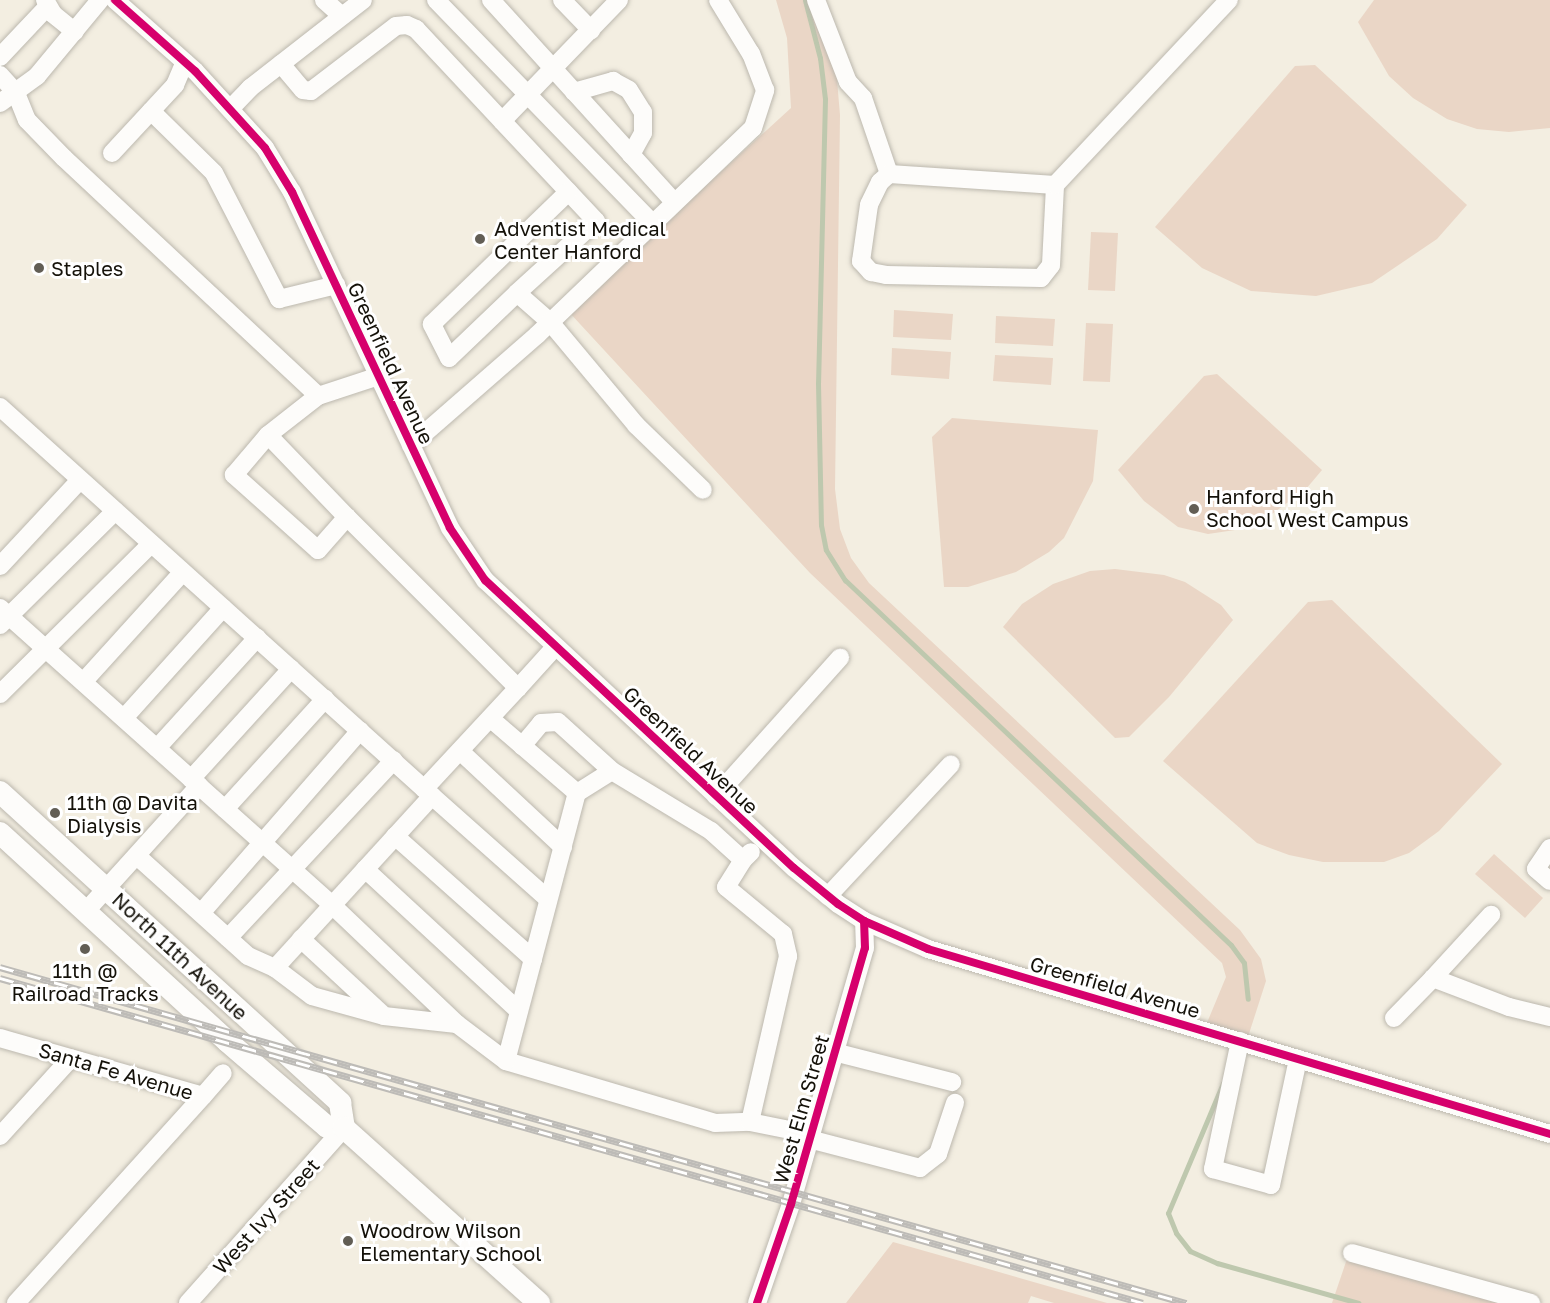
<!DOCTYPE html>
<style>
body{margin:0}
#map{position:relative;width:1550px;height:1303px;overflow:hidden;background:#f3eee1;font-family:"Golos Text",sans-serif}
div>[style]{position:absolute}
.green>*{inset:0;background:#ead6c6}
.stream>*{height:5px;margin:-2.5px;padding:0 2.5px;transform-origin:2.5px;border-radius:2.5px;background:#bec8ae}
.roads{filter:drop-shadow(0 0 2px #bcb8ae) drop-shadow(0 0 2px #bcb8ae)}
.minor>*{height:18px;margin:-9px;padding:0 9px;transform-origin:9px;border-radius:9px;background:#fdfcfa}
.major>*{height:22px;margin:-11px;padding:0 11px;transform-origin:11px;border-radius:11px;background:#fdfcfa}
.rail>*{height:7px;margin-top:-3.5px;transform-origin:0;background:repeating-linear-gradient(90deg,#fff 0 14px,#bdbbb7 0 28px);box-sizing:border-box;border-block:2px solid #bdbbb7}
.cycleway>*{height:8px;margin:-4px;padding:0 4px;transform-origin:4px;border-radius:4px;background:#d6006c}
.dots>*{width:16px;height:16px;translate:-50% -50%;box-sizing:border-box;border:3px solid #fff;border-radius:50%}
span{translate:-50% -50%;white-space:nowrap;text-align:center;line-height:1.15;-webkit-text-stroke:6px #fff;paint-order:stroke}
.poi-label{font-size:20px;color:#141109}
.left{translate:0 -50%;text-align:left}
.street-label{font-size:20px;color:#141109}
</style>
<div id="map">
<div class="green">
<div style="clip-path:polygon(776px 0,823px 0,833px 33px,840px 115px,835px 489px,840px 529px,851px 558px,869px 583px,1240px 930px,1261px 959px,1266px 981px,1246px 1043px,1204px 1030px,1226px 977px,1222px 963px,810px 573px,568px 311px,791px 108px,787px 38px)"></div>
<div style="clip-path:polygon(1374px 0,1550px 0,1550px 128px,1509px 132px,1477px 129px,1447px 119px,1413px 98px,1389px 76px,1358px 22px)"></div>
<div style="clip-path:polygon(1315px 65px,1467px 205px,1437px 239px,1372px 283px,1316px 296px,1251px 291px,1202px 268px,1155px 227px,1295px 66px)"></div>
<div style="clip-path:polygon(1091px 232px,1118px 233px,1115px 291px,1088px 290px)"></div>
<div style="clip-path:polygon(894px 310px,953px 314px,951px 340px,893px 337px)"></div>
<div style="clip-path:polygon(996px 316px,1055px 319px,1053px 346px,995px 343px)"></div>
<div style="clip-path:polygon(1086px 323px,1113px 324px,1110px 382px,1083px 381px)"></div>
<div style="clip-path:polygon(892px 348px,951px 352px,949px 379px,891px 375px)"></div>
<div style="clip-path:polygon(995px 355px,1053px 358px,1051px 385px,993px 381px)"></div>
<div style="clip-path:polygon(1217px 374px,1322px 470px,1306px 489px,1268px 517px,1235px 530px,1208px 534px,1178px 527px,1144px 501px,1118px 470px,1204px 376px)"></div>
<div style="clip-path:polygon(952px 418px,1098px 430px,1093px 481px,1064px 538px,1049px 552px,1016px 572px,968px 587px,944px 587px,932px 437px)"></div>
<div style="clip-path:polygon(1115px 569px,1164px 575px,1185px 582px,1221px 605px,1233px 620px,1169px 697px,1129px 737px,1115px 738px,1003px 627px,1022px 604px,1053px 584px,1090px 571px)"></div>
<div style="clip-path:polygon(1332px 600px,1502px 764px,1439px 831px,1409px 853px,1384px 862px,1323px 862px,1289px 855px,1257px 843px,1163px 761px,1308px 602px)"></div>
<div style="clip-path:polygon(1494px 854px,1543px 898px,1525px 918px,1475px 874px)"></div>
<div style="clip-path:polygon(893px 1242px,992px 1270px,1107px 1303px,1054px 1303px,1031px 1296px,1028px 1303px,846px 1303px)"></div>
<div style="clip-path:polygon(1348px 1256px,1522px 1303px,1332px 1303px)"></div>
</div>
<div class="stream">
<div style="left:805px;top:0;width:60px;rotate:75.5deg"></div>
<div style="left:820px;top:58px;width:41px;rotate:83deg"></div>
<div style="left:825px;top:99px;width:284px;rotate:91.4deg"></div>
<div style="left:818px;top:383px;width:142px;rotate:88.8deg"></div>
<div style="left:821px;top:525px;width:25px;rotate:79deg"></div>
<div style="left:826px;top:550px;width:36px;rotate:58deg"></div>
<div style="left:845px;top:580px;width:531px;rotate:43.4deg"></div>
<div style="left:1231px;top:945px;width:22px;rotate:54deg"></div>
<div style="left:1244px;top:963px;width:36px;rotate:84deg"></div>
<div style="left:1223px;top:1083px;width:141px;rotate:112.9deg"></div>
<div style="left:1168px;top:1213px;width:22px;rotate:68deg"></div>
<div style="left:1176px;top:1233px;width:23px;rotate:52deg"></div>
<div style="left:1190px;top:1251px;width:30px;rotate:24deg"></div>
<div style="left:1217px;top:1263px;width:147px;rotate:15.8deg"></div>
</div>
<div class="roads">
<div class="minor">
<div style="left:45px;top:0;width:16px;rotate:60deg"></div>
<div style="left:53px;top:14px;width:28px;rotate:39deg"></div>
<div style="left:115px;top:0;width:107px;rotate:41.6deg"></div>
<div style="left:195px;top:71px;width:104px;rotate:47.7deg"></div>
<div style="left:265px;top:148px;width:52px;rotate:58.5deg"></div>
<div style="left:292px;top:192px;width:371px;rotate:64.8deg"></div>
<div style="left:450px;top:528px;width:63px;rotate:56.1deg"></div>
<div style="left:485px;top:580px;width:422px;rotate:43deg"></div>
<div style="left:794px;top:868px;width:57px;rotate:39.3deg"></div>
<div style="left:838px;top:904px;width:31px;rotate:33deg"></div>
<div style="left:864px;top:921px;width:70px;rotate:23.6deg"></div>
<div style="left:928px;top:949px;width:649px;rotate:16.56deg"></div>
<div style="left:324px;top:0;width:24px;rotate:42deg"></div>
<div style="left:436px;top:0;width:310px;rotate:45.9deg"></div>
<div style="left:491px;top:0;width:273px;rotate:47.8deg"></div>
<div style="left:562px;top:0;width:42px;rotate:46deg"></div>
<div style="left:619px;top:0;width:168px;rotate:134deg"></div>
<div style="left:502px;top:121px;width:137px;rotate:46.8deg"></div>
<div style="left:596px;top:221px;width:107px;rotate:137.7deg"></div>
<div style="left:517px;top:293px;width:44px;rotate:41.3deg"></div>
<div style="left:550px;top:322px;width:134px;rotate:50.1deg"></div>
<div style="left:636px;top:425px;width:93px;rotate:44.1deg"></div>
<div style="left:816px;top:0;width:88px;rotate:68.7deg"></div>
<div style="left:848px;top:82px;width:22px;rotate:47deg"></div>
<div style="left:863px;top:98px;width:80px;rotate:71.1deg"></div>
<div style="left:0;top:57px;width:70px;rotate:-46.7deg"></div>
<div style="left:281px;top:64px;width:34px;rotate:50deg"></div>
<div style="left:303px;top:90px;width:8px;rotate:7deg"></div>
<div style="left:311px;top:91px;width:107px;rotate:-37.4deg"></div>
<div style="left:396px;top:26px;width:11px;rotate:-5deg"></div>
<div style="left:407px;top:25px;width:10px;rotate:24deg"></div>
<div style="left:416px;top:29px;width:126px;rotate:46.9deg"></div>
<div style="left:0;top:75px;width:24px;rotate:48deg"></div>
<div style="left:16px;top:93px;width:29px;rotate:68deg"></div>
<div style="left:27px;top:120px;width:53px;rotate:45.8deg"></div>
<div style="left:64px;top:158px;width:348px;rotate:43.1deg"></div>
<div style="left:318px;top:396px;width:64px;rotate:-18.2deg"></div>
<div style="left:574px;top:92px;width:41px;rotate:-15.8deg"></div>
<div style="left:613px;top:81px;width:18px;rotate:29deg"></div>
<div style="left:629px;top:90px;width:26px;rotate:58deg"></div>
<div style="left:643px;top:112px;width:21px;rotate:90deg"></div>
<div style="left:643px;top:133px;width:25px;rotate:119deg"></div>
<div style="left:0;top:103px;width:46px;rotate:-36.1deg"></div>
<div style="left:37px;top:76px;width:99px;rotate:-50.3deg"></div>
<div style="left:231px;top:108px;width:28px;rotate:-46deg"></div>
<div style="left:250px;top:88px;width:143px;rotate:-37.9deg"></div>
<div style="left:151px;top:111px;width:88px;rotate:44.5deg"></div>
<div style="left:214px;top:173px;width:142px;rotate:62.7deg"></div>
<div style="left:279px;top:299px;width:59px;rotate:-13.8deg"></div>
<div style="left:112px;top:153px;width:93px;rotate:-47.2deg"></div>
<div style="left:175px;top:85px;width:25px;rotate:-67deg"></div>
<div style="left:1055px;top:185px;width:166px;rotate:-176.2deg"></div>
<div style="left:889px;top:174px;width:12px;rotate:138deg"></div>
<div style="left:880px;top:182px;width:25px;rotate:116deg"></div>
<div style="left:869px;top:205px;width:57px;rotate:98.1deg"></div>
<div style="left:861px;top:261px;width:15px;rotate:48deg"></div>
<div style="left:871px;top:272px;width:15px;rotate:11deg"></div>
<div style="left:886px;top:275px;width:155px;rotate:1.1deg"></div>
<div style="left:1041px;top:278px;width:16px;rotate:-52deg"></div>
<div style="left:1051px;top:265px;width:80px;rotate:-87.1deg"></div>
<div style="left:1055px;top:185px;width:254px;rotate:-46.8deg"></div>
<div style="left:517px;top:293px;width:94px;rotate:136.3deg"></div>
<div style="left:449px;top:358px;width:38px;rotate:-117deg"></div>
<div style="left:432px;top:324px;width:190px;rotate:-44.1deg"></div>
<div style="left:0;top:407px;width:581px;rotate:42deg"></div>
<div style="left:432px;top:796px;width:233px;rotate:132.4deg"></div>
<div style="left:268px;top:435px;width:114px;rotate:46.1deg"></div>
<div style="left:347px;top:517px;width:44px;rotate:131.3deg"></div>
<div style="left:318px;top:550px;width:113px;rotate:-138.2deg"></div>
<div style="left:234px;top:475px;width:52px;rotate:-49.6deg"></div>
<div style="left:268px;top:435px;width:63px;rotate:-38deg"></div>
<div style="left:411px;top:445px;width:167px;rotate:-41.1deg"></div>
<div style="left:537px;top:335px;width:299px;rotate:-43.8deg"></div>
<div style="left:753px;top:128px;width:40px;rotate:-72deg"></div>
<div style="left:765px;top:90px;width:39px;rotate:-111deg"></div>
<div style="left:751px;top:54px;width:63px;rotate:-121.4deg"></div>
<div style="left:347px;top:517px;width:242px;rotate:45deg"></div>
<div style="left:518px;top:688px;width:55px;rotate:-47.9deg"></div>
<div style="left:0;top:566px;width:117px;rotate:-47.1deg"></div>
<div style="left:0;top:608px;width:445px;rotate:41.8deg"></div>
<div style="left:332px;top:905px;width:173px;rotate:43.6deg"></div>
<div style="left:0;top:625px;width:162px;rotate:-44.7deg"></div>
<div style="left:84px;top:681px;width:147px;rotate:-47.8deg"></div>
<div style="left:0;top:694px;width:213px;rotate:-44.8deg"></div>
<div style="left:124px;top:718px;width:148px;rotate:-48deg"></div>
<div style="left:491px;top:719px;width:113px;rotate:40.7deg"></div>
<div style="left:577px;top:793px;width:41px;rotate:-32.2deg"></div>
<div style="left:612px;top:771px;width:116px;rotate:31.2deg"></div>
<div style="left:711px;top:831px;width:43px;rotate:42.2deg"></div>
<div style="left:743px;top:860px;width:11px;rotate:-45deg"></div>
<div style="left:522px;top:746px;width:30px;rotate:-50deg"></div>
<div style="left:541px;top:723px;width:17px;rotate:-3deg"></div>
<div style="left:558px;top:722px;width:73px;rotate:42.2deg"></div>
<div style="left:157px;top:748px;width:149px;rotate:-47.7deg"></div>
<div style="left:460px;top:751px;width:141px;rotate:43deg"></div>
<div style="left:191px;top:779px;width:149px;rotate:-47.7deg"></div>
<div style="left:424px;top:789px;width:138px;rotate:-47.1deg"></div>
<div style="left:432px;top:796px;width:155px;rotate:41.6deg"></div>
<div style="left:716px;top:796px;width:186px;rotate:-48.1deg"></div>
<div style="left:225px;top:809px;width:149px;rotate:-47.7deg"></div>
<div style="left:395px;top:836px;width:185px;rotate:41.7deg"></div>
<div style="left:1550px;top:848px;width:25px;rotate:124deg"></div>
<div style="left:1536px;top:869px;width:18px;rotate:41deg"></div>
<div style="left:137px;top:856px;width:149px;rotate:42deg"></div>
<div style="left:248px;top:956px;width:30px;rotate:24deg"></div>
<div style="left:275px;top:968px;width:46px;rotate:37.1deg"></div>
<div style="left:312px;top:996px;width:75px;rotate:15.5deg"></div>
<div style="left:384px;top:1016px;width:73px;rotate:6.3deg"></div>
<div style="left:457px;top:1024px;width:61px;rotate:37.1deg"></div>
<div style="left:506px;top:1061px;width:218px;rotate:16.5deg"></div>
<div style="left:715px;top:1123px;width:35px;rotate:-2deg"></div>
<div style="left:743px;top:860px;width:32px;rotate:122deg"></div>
<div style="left:726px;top:887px;width:74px;rotate:39.5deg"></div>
<div style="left:783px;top:934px;width:23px;rotate:77deg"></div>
<div style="left:788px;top:956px;width:170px;rotate:102.9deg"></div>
<div style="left:750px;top:1122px;width:61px;rotate:11.3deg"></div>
<div style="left:365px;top:869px;width:208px;rotate:42.7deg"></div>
<div style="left:828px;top:896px;width:180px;rotate:-47deg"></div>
<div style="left:86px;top:911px;width:169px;rotate:-47.9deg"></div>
<div style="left:201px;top:913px;width:242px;rotate:-48.9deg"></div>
<div style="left:228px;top:938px;width:243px;rotate:-47deg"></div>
<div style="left:301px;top:939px;width:109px;rotate:42.8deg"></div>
<div style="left:1433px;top:978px;width:86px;rotate:-47.4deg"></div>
<div style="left:1394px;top:1018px;width:56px;rotate:-45.7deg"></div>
<div style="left:1433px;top:978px;width:81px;rotate:20.9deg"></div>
<div style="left:1509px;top:1007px;width:42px;rotate:13.7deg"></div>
<div style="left:0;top:1038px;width:211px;rotate:15.9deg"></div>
<div style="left:203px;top:1096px;width:30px;rotate:-49deg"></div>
<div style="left:1240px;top:1041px;width:131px;rotate:101.9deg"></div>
<div style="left:1213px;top:1169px;width:60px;rotate:15.4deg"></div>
<div style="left:1271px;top:1185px;width:129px;rotate:-77.9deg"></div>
<div style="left:834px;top:1052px;width:122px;rotate:14.3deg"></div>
<div style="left:506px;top:1061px;width:277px;rotate:-75.2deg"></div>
<div style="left:0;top:1136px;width:105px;rotate:-47.7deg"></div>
<div style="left:809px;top:1139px;width:115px;rotate:14.6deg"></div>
<div style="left:920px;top:1168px;width:23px;rotate:-38deg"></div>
<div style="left:938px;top:1154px;width:54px;rotate:-71.6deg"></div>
<div style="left:1352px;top:1253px;width:186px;rotate:15.6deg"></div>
<div style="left:16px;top:1303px;width:279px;rotate:-47.9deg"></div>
<div style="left:188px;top:1303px;width:234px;rotate:-48.3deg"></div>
<div style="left:757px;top:1303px;width:105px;rotate:-71deg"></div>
<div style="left:791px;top:1204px;width:266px;rotate:-73.9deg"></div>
<div style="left:865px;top:948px;width:27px;rotate:-92deg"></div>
</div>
<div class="major">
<div style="left:0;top:792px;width:461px;rotate:42.4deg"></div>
<div style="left:340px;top:1103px;width:25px;rotate:81deg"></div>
<div style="left:0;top:833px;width:309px;rotate:42.5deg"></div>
<div style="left:228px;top:1042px;width:130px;rotate:40.6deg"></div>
<div style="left:327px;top:1127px;width:17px;rotate:3deg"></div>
<div style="left:344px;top:1128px;width:262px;rotate:41.9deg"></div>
</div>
</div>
<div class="rail">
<div style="left:0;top:967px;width:1233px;rotate:15.82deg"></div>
<div style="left:0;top:978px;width:1188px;rotate:15.87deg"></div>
</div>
<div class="cycleway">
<div style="left:115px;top:0;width:107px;rotate:41.6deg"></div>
<div style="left:195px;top:71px;width:104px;rotate:47.7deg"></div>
<div style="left:265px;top:148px;width:52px;rotate:58.5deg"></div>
<div style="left:292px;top:192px;width:371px;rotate:64.8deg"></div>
<div style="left:450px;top:528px;width:63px;rotate:56.1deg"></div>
<div style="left:485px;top:580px;width:422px;rotate:43deg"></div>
<div style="left:794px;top:868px;width:57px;rotate:39.3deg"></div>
<div style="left:838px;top:904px;width:31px;rotate:33deg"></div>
<div style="left:864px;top:921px;width:70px;rotate:23.6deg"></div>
<div style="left:928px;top:949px;width:649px;rotate:16.56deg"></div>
<div style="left:757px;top:1303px;width:105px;rotate:-71deg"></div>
<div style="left:791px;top:1204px;width:266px;rotate:-73.9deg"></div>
<div style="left:865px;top:948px;width:27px;rotate:-92deg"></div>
</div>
<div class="dots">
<div style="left:480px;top:239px;background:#625e55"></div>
<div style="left:39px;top:268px;background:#625e55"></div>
<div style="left:1194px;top:509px;background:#625e55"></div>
<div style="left:55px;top:813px;background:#625e55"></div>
<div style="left:85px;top:949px;background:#625e55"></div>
<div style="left:348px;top:1241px;background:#625e55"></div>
</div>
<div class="poi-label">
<span class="left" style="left:494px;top:240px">Adventist Medical<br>Center Hanford</span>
<span class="left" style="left:51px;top:268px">Staples</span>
<span class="left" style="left:1206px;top:508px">Hanford High<br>School West Campus</span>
<span class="left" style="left:67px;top:814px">11th @ Davita<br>Dialysis</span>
<span style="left:85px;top:982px">11th @<br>Railroad Tracks</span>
<span class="left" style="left:360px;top:1242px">Woodrow Wilson<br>Elementary School</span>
</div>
<div class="street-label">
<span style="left:391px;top:363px;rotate:65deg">Greenfield Avenue</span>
<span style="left:691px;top:750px;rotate:43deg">Greenfield Avenue</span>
<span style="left:180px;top:956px;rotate:43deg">North 11th Avenue</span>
<span style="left:1115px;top:987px;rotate:16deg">Greenfield Avenue</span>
<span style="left:116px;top:1071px;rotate:16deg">Santa Fe Avenue</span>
<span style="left:801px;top:1109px;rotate:-74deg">West Elm Street</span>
<span style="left:266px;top:1216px;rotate:-48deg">West Ivy Street</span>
</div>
</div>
